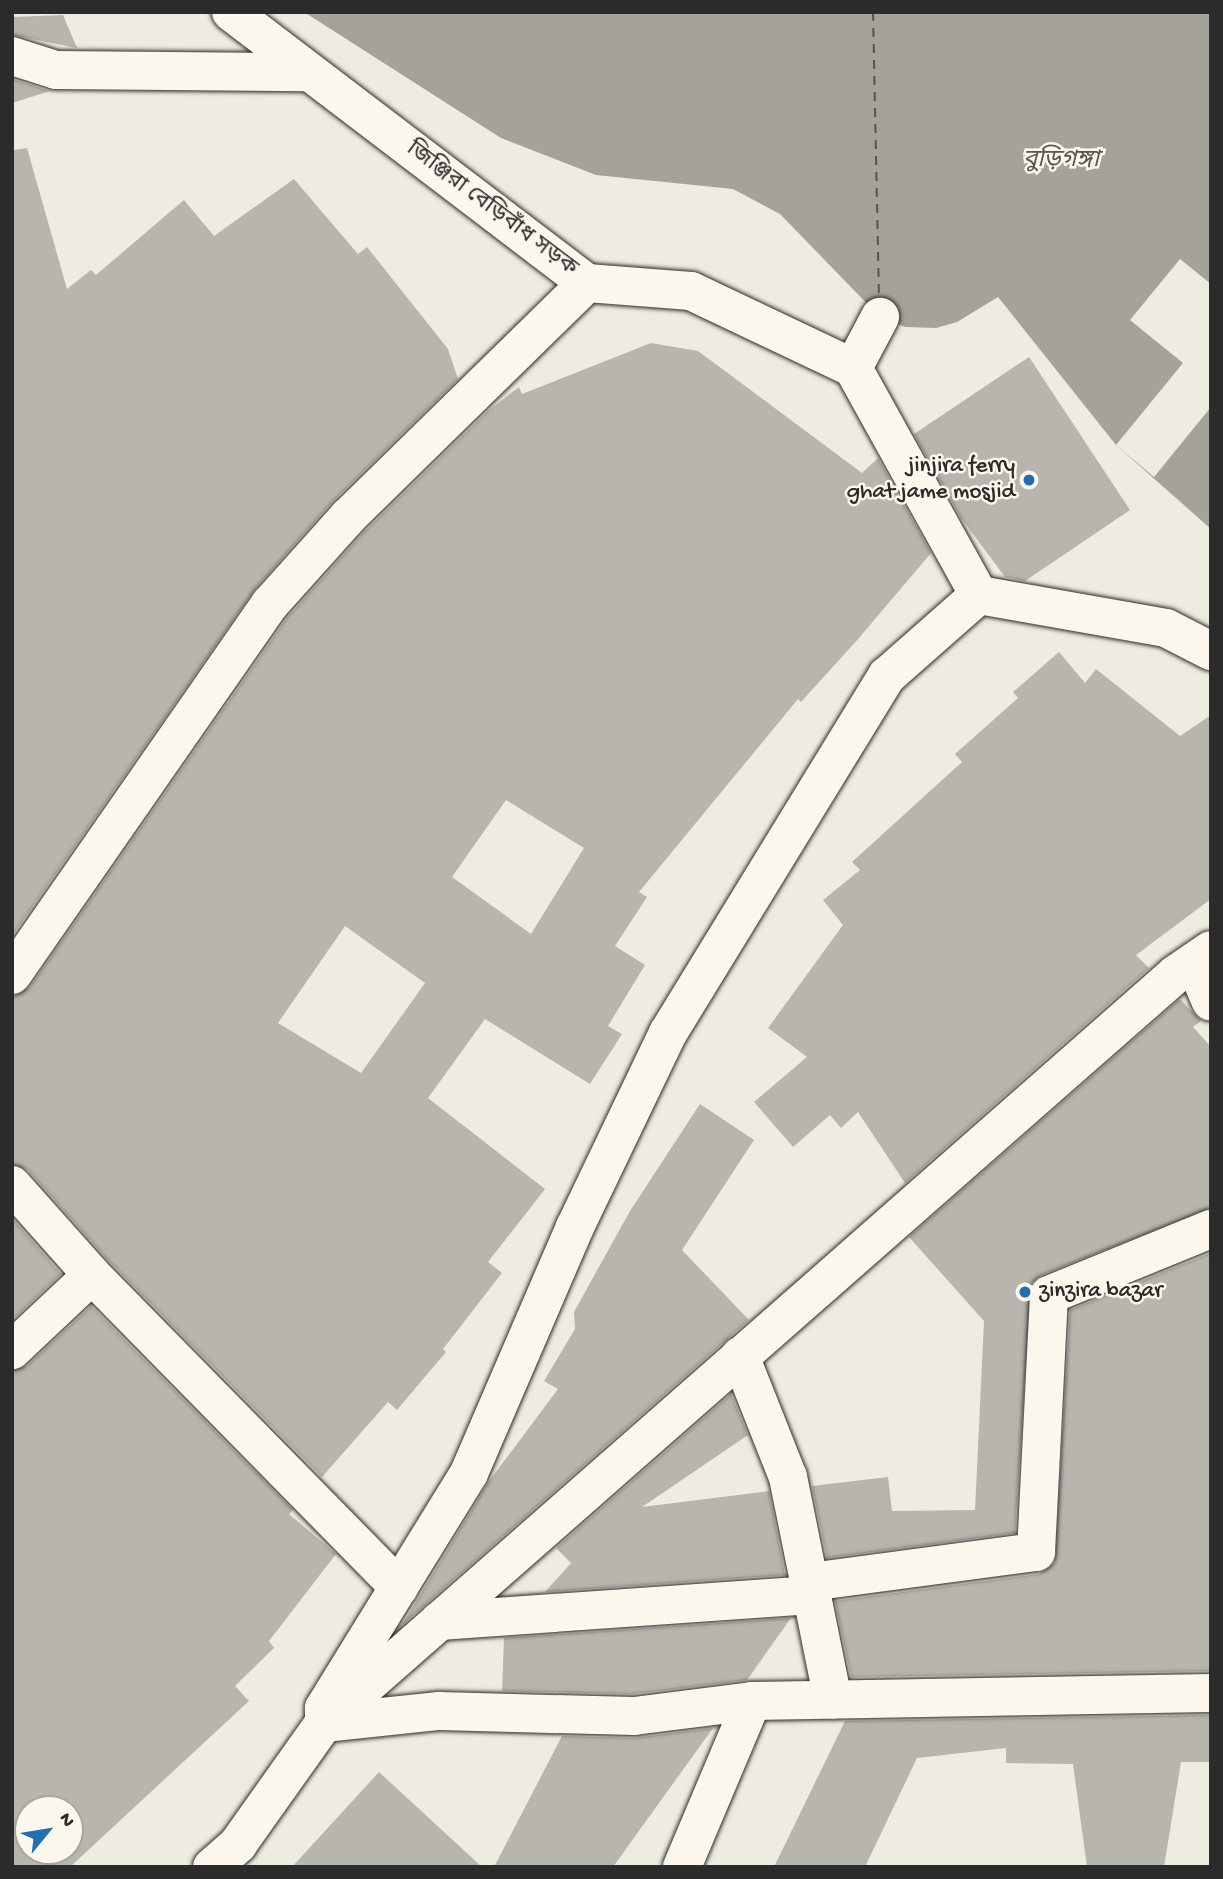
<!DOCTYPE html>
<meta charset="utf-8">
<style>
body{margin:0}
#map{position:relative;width:1223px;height:1879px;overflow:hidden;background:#eeebe0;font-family:"Gochi Hand","Noto Sans Bengali",sans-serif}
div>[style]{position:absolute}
.water>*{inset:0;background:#a4a29a}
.pier>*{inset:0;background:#eeebe0}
.ferry>*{height:2px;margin-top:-1px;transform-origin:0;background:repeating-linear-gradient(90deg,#555552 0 9px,transparent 0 16px)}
.building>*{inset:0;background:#b8b5ae}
.roads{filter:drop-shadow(0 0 2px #2b2b2b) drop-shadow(0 0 2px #2b2b2b)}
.minor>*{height:38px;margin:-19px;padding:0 19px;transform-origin:19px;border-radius:19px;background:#fbf7ec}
.dots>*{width:19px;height:19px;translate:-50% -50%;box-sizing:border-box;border:4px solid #fbf7ec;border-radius:50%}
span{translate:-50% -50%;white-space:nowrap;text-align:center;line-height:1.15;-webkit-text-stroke:5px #fbf7ec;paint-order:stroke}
.street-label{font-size:23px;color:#2b2b2b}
.poi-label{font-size:23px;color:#2b2b2b}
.right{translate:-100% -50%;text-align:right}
.left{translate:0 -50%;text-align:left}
.water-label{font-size:24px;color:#555552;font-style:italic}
.frame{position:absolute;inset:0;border:14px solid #2b2b2b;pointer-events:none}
.north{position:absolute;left:14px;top:1795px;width:70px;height:70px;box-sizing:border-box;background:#fbf7ec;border:2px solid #a8a59f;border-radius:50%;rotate:60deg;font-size:19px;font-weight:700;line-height:28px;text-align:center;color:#2b2b2b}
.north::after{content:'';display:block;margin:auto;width:24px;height:32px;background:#1f6fb2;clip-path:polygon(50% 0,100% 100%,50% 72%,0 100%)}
</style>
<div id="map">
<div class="water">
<div style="clip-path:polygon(304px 12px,1211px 12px,1211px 529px,1116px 445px,998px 297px,957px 322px,936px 328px,905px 327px,880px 317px,780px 214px,733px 189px,596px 175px,501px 138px)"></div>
</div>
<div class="pier">
<div style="clip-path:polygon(1180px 259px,1211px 284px,1211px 407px,1154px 477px,1116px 445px,1183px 363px,1130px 320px)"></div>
</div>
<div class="ferry">
<div style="left:873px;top:12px;width:286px;rotate:88.8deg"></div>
</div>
<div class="building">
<div style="clip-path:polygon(63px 15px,77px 48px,12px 35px,12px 17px)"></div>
<div style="clip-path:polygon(12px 79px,49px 91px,50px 91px,12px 103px)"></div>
<div style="clip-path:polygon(27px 148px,67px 289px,91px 270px,96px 275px,184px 200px,214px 236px,294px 179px,358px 254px,367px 247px,448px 349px,458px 379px,333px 501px,254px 590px,12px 936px,14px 150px)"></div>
<div style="clip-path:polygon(evenodd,651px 343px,698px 351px,862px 473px,878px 458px,931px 553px,859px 638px,801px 702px,798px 699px,639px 892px,647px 897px,615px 946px,645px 965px,608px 1026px,622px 1034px,590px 1084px,485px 1019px,428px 1098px,545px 1189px,488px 1262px,502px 1273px,443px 1349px,446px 1352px,397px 1410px,388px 1402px,322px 1477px,108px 1260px,28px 1170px,12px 1164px,12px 997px,30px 987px,287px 618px,364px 532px,488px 411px,519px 387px,522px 394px,651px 343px,506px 800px,584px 848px,531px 934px,452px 877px,506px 800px,651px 343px,345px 926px,425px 983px,361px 1073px,278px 1023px,345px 926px)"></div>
<div style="clip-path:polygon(1029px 357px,1130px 510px,1025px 581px,1005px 577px,961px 518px,914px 434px)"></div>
<div style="clip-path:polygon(1059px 652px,1085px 683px,1096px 669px,1180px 736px,1211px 715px,1211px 899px,1136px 955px,1149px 968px,905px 1183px,858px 1112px,841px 1128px,830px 1115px,793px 1147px,754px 1102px,807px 1057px,768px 1028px,843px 925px,823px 900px,860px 870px,852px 862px,962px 762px,955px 754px,1018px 698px,1013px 692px)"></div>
<div style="clip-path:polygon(1180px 999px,1201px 1021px,1193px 1027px,1211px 1047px,1211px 1208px,1041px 1275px,1031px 1283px,1015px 1533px,827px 1558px,812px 1486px,888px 1477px,892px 1511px,975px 1510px,984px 1321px,909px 1237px)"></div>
<div style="clip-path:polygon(700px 1104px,754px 1140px,682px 1250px,749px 1320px,402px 1625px,490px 1480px,558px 1389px,544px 1381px,575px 1329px,574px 1312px,630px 1211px)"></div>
<div style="clip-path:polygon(12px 1218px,61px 1274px,12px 1320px)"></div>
<div style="clip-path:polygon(1211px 1253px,1211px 1671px,851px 1677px,835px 1601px,1039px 1574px,1055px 1563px,1070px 1310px)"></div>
<div style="clip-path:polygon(evenodd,91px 1306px,293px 1510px,289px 1514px,336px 1554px,269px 1641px,274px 1648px,235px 1686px,249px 1701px,70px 1867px,12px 1867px,12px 1371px,27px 1366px,91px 1306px,28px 1809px,70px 1809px,70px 1851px,28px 1851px,28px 1809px)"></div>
<div style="clip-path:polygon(731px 1394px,748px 1435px,642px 1507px,769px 1491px,785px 1575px,545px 1592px,571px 1563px,556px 1548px)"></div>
<div style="clip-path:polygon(791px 1618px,747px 1680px,633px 1694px,502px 1691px,504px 1638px)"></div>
<div style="clip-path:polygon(1211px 1715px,1211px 1762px,1181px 1762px,1164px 1867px,1087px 1867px,1073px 1764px,1006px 1763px,1006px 1748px,917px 1758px,865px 1867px,774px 1867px,845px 1721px)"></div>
<div style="clip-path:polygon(713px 1728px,613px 1867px,494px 1867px,562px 1736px,634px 1738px)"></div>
<div style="clip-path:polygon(379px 1772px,482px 1867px,292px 1867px)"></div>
</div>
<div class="roads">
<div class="minor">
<div style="left:231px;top:12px;width:447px;rotate:37.3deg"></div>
<div style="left:587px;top:283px;width:104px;rotate:4.4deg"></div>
<div style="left:691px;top:291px;width:179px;rotate:25.4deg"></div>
<div style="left:853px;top:368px;width:260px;rotate:61deg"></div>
<div style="left:12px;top:56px;width:46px;rotate:17.7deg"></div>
<div style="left:56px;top:70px;width:253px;rotate:0.5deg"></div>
<div style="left:853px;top:368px;width:58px;rotate:-62.1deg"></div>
<div style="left:979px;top:595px;width:190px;rotate:10deg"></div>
<div style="left:1166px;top:628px;width:51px;rotate:27.1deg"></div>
<div style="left:1194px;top:962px;width:43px;rotate:67deg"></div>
<div style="left:12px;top:975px;width:452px;rotate:-55.2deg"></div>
<div style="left:270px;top:604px;width:117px;rotate:-48.1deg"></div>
<div style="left:348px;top:517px;width:334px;rotate:-44.4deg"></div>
<div style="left:12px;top:1185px;width:120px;rotate:48.4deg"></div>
<div style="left:92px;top:1275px;width:110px;rotate:136.8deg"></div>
<div style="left:92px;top:1275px;width:438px;rotate:45.5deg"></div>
<div style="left:740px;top:1356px;width:130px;rotate:68.4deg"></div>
<div style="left:788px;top:1477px;width:227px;rotate:78.6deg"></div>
<div style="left:810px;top:1582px;width:228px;rotate:-7.6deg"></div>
<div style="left:1036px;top:1552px;width:257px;rotate:-87.1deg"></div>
<div style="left:1049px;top:1295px;width:175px;rotate:-22.2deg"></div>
<div style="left:439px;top:1621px;width:374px;rotate:-4deg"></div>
<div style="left:336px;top:1712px;width:1118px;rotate:-41.3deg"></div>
<div style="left:1176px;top:974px;width:42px;rotate:-34.4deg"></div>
<div style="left:324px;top:1723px;width:116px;rotate:-6deg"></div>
<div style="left:439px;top:1711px;width:195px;rotate:1.5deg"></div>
<div style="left:634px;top:1716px;width:119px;rotate:-7.2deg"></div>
<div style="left:752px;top:1701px;width:459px;rotate:-1deg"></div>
<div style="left:212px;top:1867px;width:35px;rotate:-41deg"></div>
<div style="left:238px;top:1844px;width:148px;rotate:-54.6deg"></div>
<div style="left:324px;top:1723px;width:15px;rotate:-90deg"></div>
<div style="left:324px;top:1708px;width:276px;rotate:-58.3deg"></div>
<div style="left:469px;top:1473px;width:268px;rotate:-66.7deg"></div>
<div style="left:575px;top:1227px;width:215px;rotate:-64.4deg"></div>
<div style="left:668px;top:1033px;width:419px;rotate:-58.5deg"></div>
<div style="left:887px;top:676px;width:123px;rotate:-41.4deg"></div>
<div style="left:682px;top:1867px;width:180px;rotate:-67.1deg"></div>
</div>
</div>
<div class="dots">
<div style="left:1029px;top:480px;background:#1f6fb2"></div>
<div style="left:1025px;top:1292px;background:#1f6fb2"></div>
</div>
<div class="street-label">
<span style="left:491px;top:210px;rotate:37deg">জিঞ্জিরা বেড়িবাঁধ সড়ক</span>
</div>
<div class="poi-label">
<span class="right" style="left:1015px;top:480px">jinjira ferry<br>ghat jame mosjid</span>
<span class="left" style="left:1039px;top:1292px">zinzira bazar</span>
</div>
<div class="water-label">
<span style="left:1061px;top:162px">বুড়িগঙ্গা</span>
</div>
<div class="frame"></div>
<div class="north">N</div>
</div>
